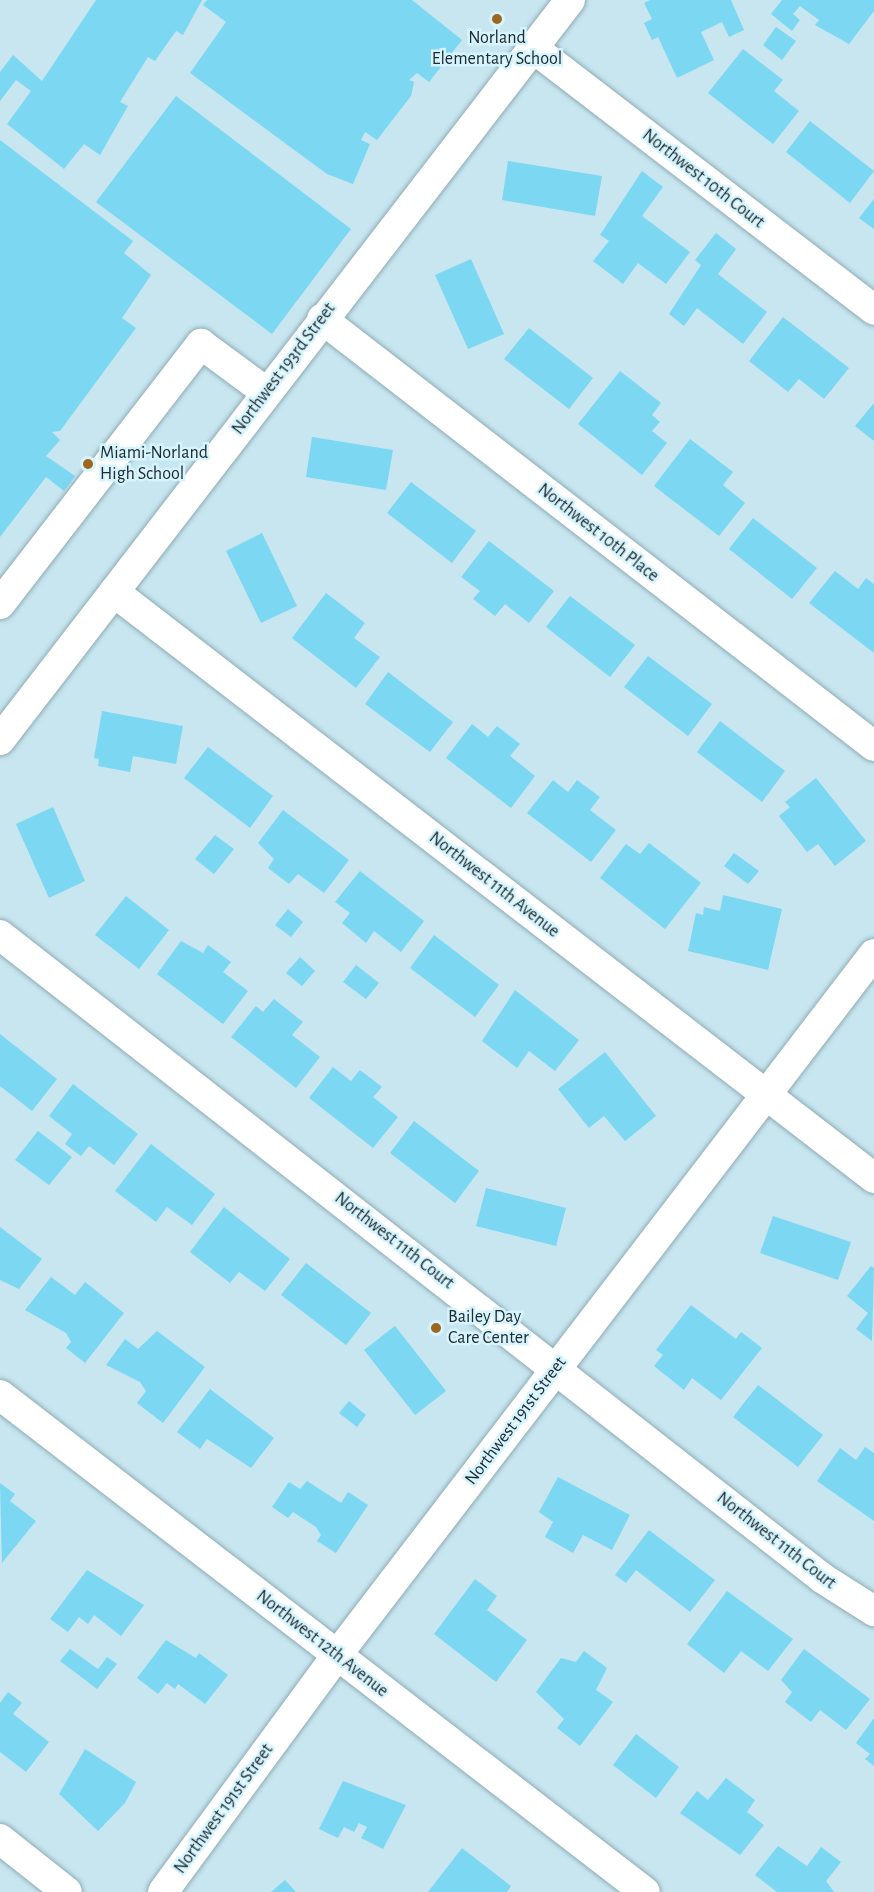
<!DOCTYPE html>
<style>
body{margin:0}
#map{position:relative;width:874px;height:1892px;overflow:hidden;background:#c8e6f0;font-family:"Alegreya Sans",sans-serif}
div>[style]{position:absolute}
.building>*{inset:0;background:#7bd7f2}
.roads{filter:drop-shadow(0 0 2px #8eabb4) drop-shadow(0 0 2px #8eabb4)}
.minor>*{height:30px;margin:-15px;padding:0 15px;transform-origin:15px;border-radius:15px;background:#fff}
.dots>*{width:16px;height:16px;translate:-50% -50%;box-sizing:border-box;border:3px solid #d5f4fe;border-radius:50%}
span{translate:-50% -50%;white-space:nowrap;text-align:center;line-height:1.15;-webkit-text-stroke:5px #d5f4fe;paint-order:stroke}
.poi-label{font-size:18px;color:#202b2f}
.left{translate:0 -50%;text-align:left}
.street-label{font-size:18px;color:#202b2f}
</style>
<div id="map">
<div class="building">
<div style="clip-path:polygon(96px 0,202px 0,183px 35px,176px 31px,155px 61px,148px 57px,120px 102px,128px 106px,100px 155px,84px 144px,64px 169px,7px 124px,31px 91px,16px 80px,0 101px,0 72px,13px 55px,42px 81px)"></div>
<div style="clip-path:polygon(207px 0,412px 0,462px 40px,429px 82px,417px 73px,409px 80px,414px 82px,411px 96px,377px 140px,365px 132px,361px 140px,370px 144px,353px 184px,327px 174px,190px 73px,226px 22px,203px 5px)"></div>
<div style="clip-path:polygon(650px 0,731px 0,744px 30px,729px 37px,722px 22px,701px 32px,714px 60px,677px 78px,658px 37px,652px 40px,644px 23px,652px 19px,644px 3px)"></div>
<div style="clip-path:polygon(782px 0,874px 0,874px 11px,849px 44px,815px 25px,819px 20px,800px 6px,793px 14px,800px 20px,792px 31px,771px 14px)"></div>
<div style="clip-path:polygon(776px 27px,796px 41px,782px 60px,763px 45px)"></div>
<div style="clip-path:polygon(743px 49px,783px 80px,774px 91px,799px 111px,773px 144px,708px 93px)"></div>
<div style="clip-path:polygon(176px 96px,351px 229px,272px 334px,96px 202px)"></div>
<div style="clip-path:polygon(810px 121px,874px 171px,850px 203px,786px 152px)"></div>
<div style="clip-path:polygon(0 140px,133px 241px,124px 253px,151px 275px,122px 318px,136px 328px,60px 431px,52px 432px,60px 440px,46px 456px,75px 476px,64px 491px,46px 477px,0 537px)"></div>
<div style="clip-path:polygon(508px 161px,602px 176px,595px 216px,502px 200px)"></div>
<div style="clip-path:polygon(642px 171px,663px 187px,642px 216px,690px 252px,666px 284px,638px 263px,623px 284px,593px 261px,609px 241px,600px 235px)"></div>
<div style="clip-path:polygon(874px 199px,874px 229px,859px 218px)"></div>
<div style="clip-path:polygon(716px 233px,736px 249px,718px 274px,767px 312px,743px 344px,697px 308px,684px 326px,669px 314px,701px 265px,695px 260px)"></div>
<div style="clip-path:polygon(471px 259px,504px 334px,468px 349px,435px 275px)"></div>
<div style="clip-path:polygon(783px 317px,849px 368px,824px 399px,799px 379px,788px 392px,749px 361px)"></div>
<div style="clip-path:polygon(529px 328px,593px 378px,569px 409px,504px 359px)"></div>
<div style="clip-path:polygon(620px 371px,661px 403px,652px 415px,660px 422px,652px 431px,667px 443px,642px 475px,578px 424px)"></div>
<div style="clip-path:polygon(874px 403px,874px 441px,855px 426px)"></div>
<div style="clip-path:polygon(312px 437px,393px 450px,386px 490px,306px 477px)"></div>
<div style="clip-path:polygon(690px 439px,733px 472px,723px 485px,745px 503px,719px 536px,654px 486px)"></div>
<div style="clip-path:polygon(411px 482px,476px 531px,452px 563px,387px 513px)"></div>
<div style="clip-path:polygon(753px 518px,817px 568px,792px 599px,729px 549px)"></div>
<div style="clip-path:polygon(262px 533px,297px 606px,261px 623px,226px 551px)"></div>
<div style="clip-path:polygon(489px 541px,554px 591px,529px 623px,505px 604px,495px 616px,473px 599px,480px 591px,461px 577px)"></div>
<div style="clip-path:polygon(835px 571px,858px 589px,866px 578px,874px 584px,874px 653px,809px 603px)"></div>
<div style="clip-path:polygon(326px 593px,365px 623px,354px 638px,380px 657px,356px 688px,292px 638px)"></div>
<div style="clip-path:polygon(570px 596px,635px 645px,610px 677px,546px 627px)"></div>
<div style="clip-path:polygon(648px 656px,712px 704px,688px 736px,624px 687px)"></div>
<div style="clip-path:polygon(388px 672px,453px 722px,430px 752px,365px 704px)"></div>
<div style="clip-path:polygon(102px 711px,183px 726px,176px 764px,133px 756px,130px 772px,98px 766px,99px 759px,94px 758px)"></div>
<div style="clip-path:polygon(720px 721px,785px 771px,762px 802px,697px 752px)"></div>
<div style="clip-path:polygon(472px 724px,488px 737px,497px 726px,520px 744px,510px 756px,535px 776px,511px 808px,446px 758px)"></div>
<div style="clip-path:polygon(208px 747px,273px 796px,250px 828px,184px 778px)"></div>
<div style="clip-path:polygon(816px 778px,866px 841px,835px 866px,818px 844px,807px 852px,779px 816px,790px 807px,785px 802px)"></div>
<div style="clip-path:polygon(553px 780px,568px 792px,577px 780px,600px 797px,590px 810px,616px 830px,591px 862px,527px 813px)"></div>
<div style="clip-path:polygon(53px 807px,85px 881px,49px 898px,16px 824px)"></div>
<div style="clip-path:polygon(283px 810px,349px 860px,324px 893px,298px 874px,289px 884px,268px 868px,274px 859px,258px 843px)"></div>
<div style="clip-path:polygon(215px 835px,234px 849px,214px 874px,195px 859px)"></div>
<div style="clip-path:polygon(649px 843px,701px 883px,665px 929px,600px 878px,626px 844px,640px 854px)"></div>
<div style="clip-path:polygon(734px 853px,759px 871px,748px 884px,724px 866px)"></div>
<div style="clip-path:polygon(360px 871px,424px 921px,401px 952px,374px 931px,366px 943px,342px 923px,350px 913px,335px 902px)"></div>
<div style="clip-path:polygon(723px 895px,782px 909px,768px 970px,688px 951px,696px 913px,703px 915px,704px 907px,720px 911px)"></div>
<div style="clip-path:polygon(126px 896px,169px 930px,139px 969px,95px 935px)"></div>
<div style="clip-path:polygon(288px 909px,303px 922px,291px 937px,275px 925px)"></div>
<div style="clip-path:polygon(434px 935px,499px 985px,475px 1017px,410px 968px)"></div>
<div style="clip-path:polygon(181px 941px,203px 953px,208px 945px,231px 962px,223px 972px,248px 991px,223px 1024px,157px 974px)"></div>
<div style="clip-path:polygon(300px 957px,315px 971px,302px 986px,286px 973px)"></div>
<div style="clip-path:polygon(356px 965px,379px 983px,366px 999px,343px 982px)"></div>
<div style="clip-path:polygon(515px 990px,579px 1040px,555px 1071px,529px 1051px,517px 1068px,482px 1041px)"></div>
<div style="clip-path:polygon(274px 999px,303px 1022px,292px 1035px,320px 1057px,296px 1088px,231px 1037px,256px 1006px,263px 1012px)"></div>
<div style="clip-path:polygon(0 1034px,57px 1079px,32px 1111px,0 1086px)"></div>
<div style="clip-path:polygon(605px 1052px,656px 1116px,625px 1141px,604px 1116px,589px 1128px,558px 1089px)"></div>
<div style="clip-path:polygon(333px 1067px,351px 1081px,360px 1070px,382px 1087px,373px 1097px,398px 1117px,373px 1148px,309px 1098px)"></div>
<div style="clip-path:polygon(73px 1084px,138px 1134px,114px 1165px,89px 1146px,81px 1156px,65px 1144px,72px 1134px,49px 1116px)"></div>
<div style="clip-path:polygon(414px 1121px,479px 1171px,455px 1203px,390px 1153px)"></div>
<div style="clip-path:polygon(38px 1131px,72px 1157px,49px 1185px,15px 1160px)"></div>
<div style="clip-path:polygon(151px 1144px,215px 1194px,192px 1225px,167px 1207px,156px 1222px,115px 1191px)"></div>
<div style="clip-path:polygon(486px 1188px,566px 1208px,556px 1246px,476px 1226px)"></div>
<div style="clip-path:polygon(224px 1207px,290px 1259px,265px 1291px,239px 1272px,230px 1283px,190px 1252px)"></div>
<div style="clip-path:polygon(773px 1216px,851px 1242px,838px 1280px,760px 1253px)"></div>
<div style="clip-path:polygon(0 1227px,42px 1259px,19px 1289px,0 1280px)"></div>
<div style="clip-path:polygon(306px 1263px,371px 1313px,346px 1345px,281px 1295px)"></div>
<div style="clip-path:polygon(871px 1266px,874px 1268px,872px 1341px,856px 1329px,868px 1313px,847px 1296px)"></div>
<div style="clip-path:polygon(51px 1277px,75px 1295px,85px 1282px,124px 1313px,85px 1363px,66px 1348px,71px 1342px,66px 1333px,25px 1310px)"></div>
<div style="clip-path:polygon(691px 1305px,736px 1339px,741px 1332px,762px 1348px,721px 1400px,692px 1378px,684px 1390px,654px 1366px,663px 1355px,656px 1350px)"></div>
<div style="clip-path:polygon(395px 1326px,446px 1391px,415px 1415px,364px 1350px)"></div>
<div style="clip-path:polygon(157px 1331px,205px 1367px,163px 1423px,137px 1403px,146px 1391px,140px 1382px,106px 1365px,125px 1339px,138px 1349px)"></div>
<div style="clip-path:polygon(758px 1385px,823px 1435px,798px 1467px,733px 1417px)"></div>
<div style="clip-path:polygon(210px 1389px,274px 1438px,251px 1468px,207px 1439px,200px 1449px,177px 1432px)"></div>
<div style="clip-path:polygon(349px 1401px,366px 1415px,357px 1427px,339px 1413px)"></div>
<div style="clip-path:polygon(865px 1447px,874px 1453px,874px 1521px,817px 1481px,840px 1448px,856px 1460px)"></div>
<div style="clip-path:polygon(558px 1477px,630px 1515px,612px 1550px,583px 1535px,573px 1553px,545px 1537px,553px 1522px,539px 1512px)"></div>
<div style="clip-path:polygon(307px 1481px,341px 1503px,348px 1492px,368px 1505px,336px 1553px,317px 1541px,321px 1535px,316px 1527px,293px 1512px,288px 1518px,272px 1507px,289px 1482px,300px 1489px)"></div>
<div style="clip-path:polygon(0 1483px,15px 1494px,10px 1501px,36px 1521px,2px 1563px)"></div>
<div style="clip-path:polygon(649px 1530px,715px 1580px,690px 1612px,636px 1570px,626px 1583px,615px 1575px)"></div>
<div style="clip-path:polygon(87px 1570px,144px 1605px,121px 1636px,94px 1615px,88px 1624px,79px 1617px,68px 1632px,50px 1619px)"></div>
<div style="clip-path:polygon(475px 1579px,497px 1596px,487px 1610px,527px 1640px,496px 1682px,434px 1634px)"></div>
<div style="clip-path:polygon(727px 1591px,793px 1639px,768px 1671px,741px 1651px,724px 1673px,687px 1644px)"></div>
<div style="clip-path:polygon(166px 1640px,196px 1658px,199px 1653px,228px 1675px,205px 1704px,178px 1684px,175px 1689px,167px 1683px,158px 1694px,137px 1678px)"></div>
<div style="clip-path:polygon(70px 1649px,98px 1669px,107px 1657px,117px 1664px,97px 1689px,60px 1661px)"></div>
<div style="clip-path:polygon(804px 1649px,870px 1699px,846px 1730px,820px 1710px,811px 1722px,785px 1702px,792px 1692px,781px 1680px)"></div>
<div style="clip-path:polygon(584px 1651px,607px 1668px,596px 1690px,613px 1702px,580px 1746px,557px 1728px,564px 1719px,536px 1692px,561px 1658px,576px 1662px)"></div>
<div style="clip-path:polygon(8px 1692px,22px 1703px,13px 1714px,49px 1742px,26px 1772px,0 1752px,0 1703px)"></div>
<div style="clip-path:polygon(874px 1718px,874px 1766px,865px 1759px,870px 1754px,856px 1743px)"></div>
<div style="clip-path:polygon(636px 1734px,679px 1767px,656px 1798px,613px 1765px)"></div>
<div style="clip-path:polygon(85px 1749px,136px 1782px,125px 1803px,98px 1831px,59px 1794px)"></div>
<div style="clip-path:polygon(726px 1778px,755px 1800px,747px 1812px,764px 1825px,740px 1855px,680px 1813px,697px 1791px,708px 1800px)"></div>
<div style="clip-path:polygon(343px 1781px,406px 1805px,383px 1849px,361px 1838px,367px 1827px,359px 1823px,354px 1832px,344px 1827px,338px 1838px,319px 1829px)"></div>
<div style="clip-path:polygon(778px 1846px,807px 1866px,821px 1847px,841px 1862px,826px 1881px,834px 1892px,777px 1892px,755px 1875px)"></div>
<div style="clip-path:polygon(462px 1848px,511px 1886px,507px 1892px,428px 1892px)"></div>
<div style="clip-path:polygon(285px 1880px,296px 1892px,271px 1892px)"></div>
</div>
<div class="roads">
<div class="minor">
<div style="left:533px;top:48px;width:430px;rotate:37.5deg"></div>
<div style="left:322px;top:319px;width:698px;rotate:37.72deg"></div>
<div style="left:114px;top:592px;width:960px;rotate:37.63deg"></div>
<div style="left:0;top:604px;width:329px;rotate:-52.3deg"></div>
<div style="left:201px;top:344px;width:81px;rotate:36.4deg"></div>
<div style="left:0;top:740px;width:934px;rotate:-52.39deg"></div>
<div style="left:0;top:935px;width:1044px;rotate:38.03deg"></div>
<div style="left:822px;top:1578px;width:62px;rotate:32.4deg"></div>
<div style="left:0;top:1395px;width:814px;rotate:37.62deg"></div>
<div style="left:0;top:1839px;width:85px;rotate:38.3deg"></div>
<div style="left:163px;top:1892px;width:294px;rotate:-53.7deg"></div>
<div style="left:337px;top:1655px;width:883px;rotate:-52.55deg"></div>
</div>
</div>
<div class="dots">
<div style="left:497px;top:19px;background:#9d6720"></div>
<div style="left:88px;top:464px;background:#9d6720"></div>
<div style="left:436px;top:1328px;background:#9d6720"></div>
</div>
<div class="poi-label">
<span style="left:497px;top:49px">Norland<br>Elementary School</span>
<span class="left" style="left:100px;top:464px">Miami-Norland<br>High School</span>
<span class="left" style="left:448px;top:1328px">Bailey Day<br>Care Center</span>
</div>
<div class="street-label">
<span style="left:703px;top:179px;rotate:38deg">Northwest 10th Court</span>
<span style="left:284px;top:369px;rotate:-53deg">Northwest 193rd Street</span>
<span style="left:598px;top:533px;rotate:38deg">Northwest 10th Place</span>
<span style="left:494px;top:885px;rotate:38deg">Northwest 11th Avenue</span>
<span style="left:394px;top:1241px;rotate:38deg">Northwest 11th Court</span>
<span style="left:516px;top:1421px;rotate:-53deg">Northwest 191st Street</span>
<span style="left:776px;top:1541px;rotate:38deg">Northwest 11th Court</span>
<span style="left:322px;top:1644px;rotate:38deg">Northwest 12th Avenue</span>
<span style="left:224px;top:1809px;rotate:-54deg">Northwest 191st Street</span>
</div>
</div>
